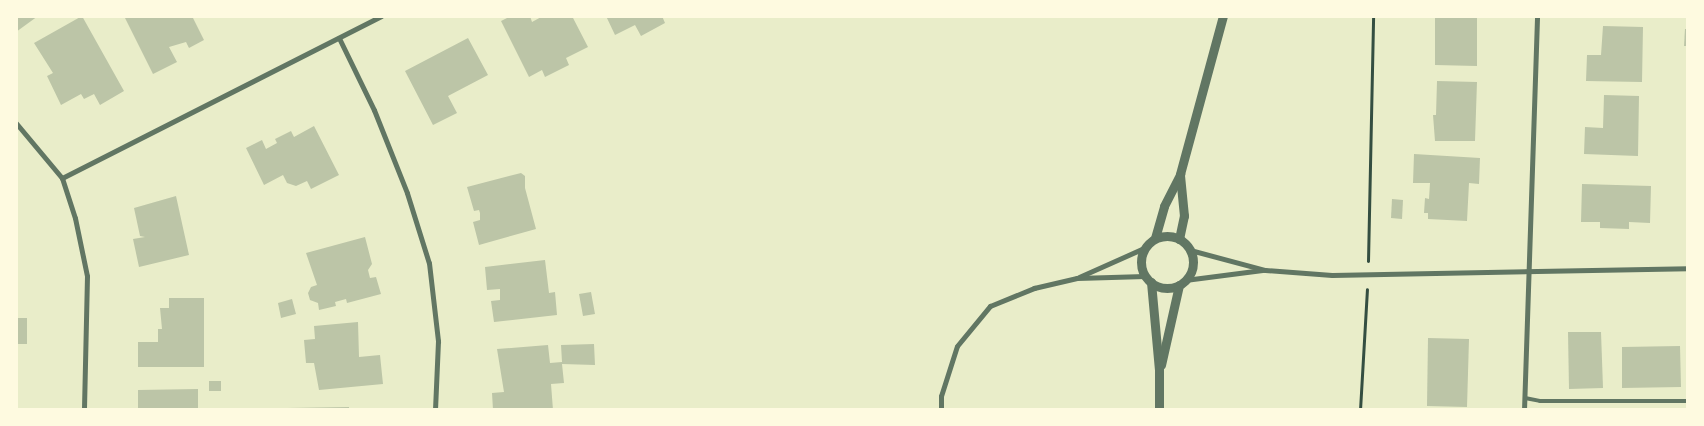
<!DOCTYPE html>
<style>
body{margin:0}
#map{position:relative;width:1704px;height:426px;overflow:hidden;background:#e9edc9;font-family:Jost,sans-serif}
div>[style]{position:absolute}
.building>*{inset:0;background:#bcc5a7}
.path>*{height:3px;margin:-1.5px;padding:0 1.5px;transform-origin:1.5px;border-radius:1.5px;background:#344e41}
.service>*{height:4px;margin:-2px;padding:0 2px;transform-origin:2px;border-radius:2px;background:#617663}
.minor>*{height:5px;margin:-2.5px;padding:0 2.5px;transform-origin:2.5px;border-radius:2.5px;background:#617663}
.tertiary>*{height:9px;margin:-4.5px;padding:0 4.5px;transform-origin:4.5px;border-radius:4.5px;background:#617663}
.tertiary>.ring{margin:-4.5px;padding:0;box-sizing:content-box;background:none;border:9px solid #617663;border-radius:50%}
span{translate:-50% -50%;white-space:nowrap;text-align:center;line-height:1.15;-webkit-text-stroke:5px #fefae0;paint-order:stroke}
.frame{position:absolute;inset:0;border:18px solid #fefae0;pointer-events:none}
</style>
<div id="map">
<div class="building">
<div style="clip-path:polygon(16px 16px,38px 16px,16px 32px)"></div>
<div style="clip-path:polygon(82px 16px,124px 91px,100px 105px,94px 94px,84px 99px,81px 94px,61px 105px,47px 76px,53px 73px,34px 43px)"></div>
<div style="clip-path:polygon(127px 16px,192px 16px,204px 40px,189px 48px,186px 42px,169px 47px,177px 62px,153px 74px,125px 18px)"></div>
<div style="clip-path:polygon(511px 16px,530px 16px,532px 22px,543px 16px,572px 16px,588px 47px,566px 58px,569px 65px,545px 77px,542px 70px,529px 77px,501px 21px)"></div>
<div style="clip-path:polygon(606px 16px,662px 16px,665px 23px,641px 36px,635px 25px,615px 35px)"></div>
<div style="clip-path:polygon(1435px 16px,1477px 16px,1477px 66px,1435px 65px)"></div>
<div style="clip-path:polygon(1603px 26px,1643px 27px,1642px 82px,1586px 81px,1587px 55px,1601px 55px)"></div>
<div style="clip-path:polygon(1685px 29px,1688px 29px,1688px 46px,1684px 46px)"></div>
<div style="clip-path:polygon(468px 38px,488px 75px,448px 96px,457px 113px,433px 125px,405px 71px)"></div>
<div style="clip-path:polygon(1437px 81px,1477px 82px,1475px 141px,1435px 141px,1433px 115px,1436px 115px)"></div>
<div style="clip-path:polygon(1604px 95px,1639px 96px,1638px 156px,1584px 154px,1585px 127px,1603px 128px)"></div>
<div style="clip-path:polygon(314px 126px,339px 175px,311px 189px,307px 181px,296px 186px,287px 183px,283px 175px,264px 185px,246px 148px,262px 140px,266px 149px,277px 143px,275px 139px,291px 131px,294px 137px)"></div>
<div style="clip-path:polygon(1414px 154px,1480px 158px,1479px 184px,1469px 183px,1467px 221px,1428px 219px,1428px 213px,1424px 213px,1425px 198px,1429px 199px,1430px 183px,1413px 183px)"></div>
<div style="clip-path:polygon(521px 173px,525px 176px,525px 188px,536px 229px,479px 245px,473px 222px,480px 220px,480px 213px,479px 210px,474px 211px,467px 187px)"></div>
<div style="clip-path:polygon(1582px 184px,1651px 186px,1650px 223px,1629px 222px,1629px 229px,1600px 228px,1600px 222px,1581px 222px)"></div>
<div style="clip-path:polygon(176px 196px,189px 255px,139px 267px,133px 239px,145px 237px,140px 236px,134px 208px)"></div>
<div style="clip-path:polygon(1392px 199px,1403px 200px,1402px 219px,1391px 218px)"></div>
<div style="clip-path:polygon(365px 237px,372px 264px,368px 270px,370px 278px,376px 277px,381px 294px,347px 303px,346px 299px,335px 302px,336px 306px,319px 310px,318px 303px,310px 300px,308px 293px,311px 287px,317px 285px,306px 253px)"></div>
<div style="clip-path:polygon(545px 260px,549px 293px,555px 292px,557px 315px,494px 322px,491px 301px,500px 300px,500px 289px,487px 290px,485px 267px)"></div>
<div style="clip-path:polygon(591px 292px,595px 314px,583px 316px,579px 294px)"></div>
<div style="clip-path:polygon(169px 298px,204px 298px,204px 367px,138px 367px,138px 342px,158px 342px,158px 329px,162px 329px,160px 308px,169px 308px)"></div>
<div style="clip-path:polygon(292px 299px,296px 314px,281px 318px,278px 303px)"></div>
<div style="clip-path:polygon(16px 318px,27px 318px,27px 344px,16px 344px)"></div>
<div style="clip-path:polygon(358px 322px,359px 357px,380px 355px,383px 384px,319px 390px,314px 363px,306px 363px,304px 340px,315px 339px,314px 326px)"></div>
<div style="clip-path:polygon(1568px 332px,1601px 332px,1603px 388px,1569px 389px)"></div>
<div style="clip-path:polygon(1428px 338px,1469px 339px,1467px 407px,1427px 406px)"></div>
<div style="clip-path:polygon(594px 344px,595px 365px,562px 364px,564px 383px,551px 384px,553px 410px,493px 410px,492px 393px,504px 392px,497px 349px,548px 345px,550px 363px,562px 362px,561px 345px)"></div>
<div style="clip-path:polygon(1680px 346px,1681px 387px,1622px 388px,1622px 347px)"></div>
<div style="clip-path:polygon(209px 381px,221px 381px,221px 391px,209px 391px)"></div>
<div style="clip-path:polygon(198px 389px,198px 410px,138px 410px,138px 390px)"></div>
<div style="clip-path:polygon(349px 407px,349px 410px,287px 410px,287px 408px)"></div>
</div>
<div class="path">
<div style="left:1368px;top:261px;width:245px;rotate:-88.8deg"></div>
<div style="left:1360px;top:410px;width:121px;rotate:-86.7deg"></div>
</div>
<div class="service">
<div style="left:1525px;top:398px;width:15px;rotate:11deg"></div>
<div style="left:1540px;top:401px;width:148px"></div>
</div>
<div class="minor">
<div style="left:339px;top:38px;width:80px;rotate:64.1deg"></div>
<div style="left:374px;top:110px;width:89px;rotate:68.3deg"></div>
<div style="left:407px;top:193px;width:73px;rotate:72.6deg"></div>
<div style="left:429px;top:263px;width:79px;rotate:83.4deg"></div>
<div style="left:438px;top:341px;width:69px;rotate:92.5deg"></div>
<div style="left:16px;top:123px;width:72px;rotate:50.1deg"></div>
<div style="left:62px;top:178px;width:42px;rotate:72deg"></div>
<div style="left:75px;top:218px;width:59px;rotate:78.3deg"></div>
<div style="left:87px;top:276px;width:134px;rotate:91.3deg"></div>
<div style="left:62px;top:178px;width:358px;rotate:-26.9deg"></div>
<div style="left:1190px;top:250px;width:78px;rotate:14.9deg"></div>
<div style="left:1265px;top:270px;width:67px;rotate:4.3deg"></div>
<div style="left:1332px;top:275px;width:356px;rotate:-1.1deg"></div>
<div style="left:1079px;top:277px;width:71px;rotate:-24deg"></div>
<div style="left:1185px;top:280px;width:78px;rotate:-7.4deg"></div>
<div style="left:941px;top:410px;width:14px;rotate:-90deg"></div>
<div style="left:941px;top:396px;width:52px;rotate:-72.3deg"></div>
<div style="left:957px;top:346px;width:52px;rotate:-50.5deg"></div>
<div style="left:990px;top:306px;width:48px;rotate:-22.2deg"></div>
<div style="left:1034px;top:288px;width:44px;rotate:-13.1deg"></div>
<div style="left:1077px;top:278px;width:68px;rotate:-1.7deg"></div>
<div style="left:1524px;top:410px;width:394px;rotate:-88.1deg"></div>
</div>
<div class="tertiary">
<div class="ring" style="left:1141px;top:236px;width:43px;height:43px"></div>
<div style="left:1155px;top:238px;width:33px;rotate:-74deg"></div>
<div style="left:1164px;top:206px;width:36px;rotate:-63deg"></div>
<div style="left:1180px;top:174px;width:164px;rotate:-74.8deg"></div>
<div style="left:1179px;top:239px;width:24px;rotate:-78deg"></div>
<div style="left:1184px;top:216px;width:41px;rotate:-95.6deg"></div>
<div style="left:1151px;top:282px;width:88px;rotate:84.8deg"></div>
<div style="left:1159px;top:370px;width:40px;rotate:90deg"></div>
<div style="left:1161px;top:365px;width:82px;rotate:-77.3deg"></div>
</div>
<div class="frame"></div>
</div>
